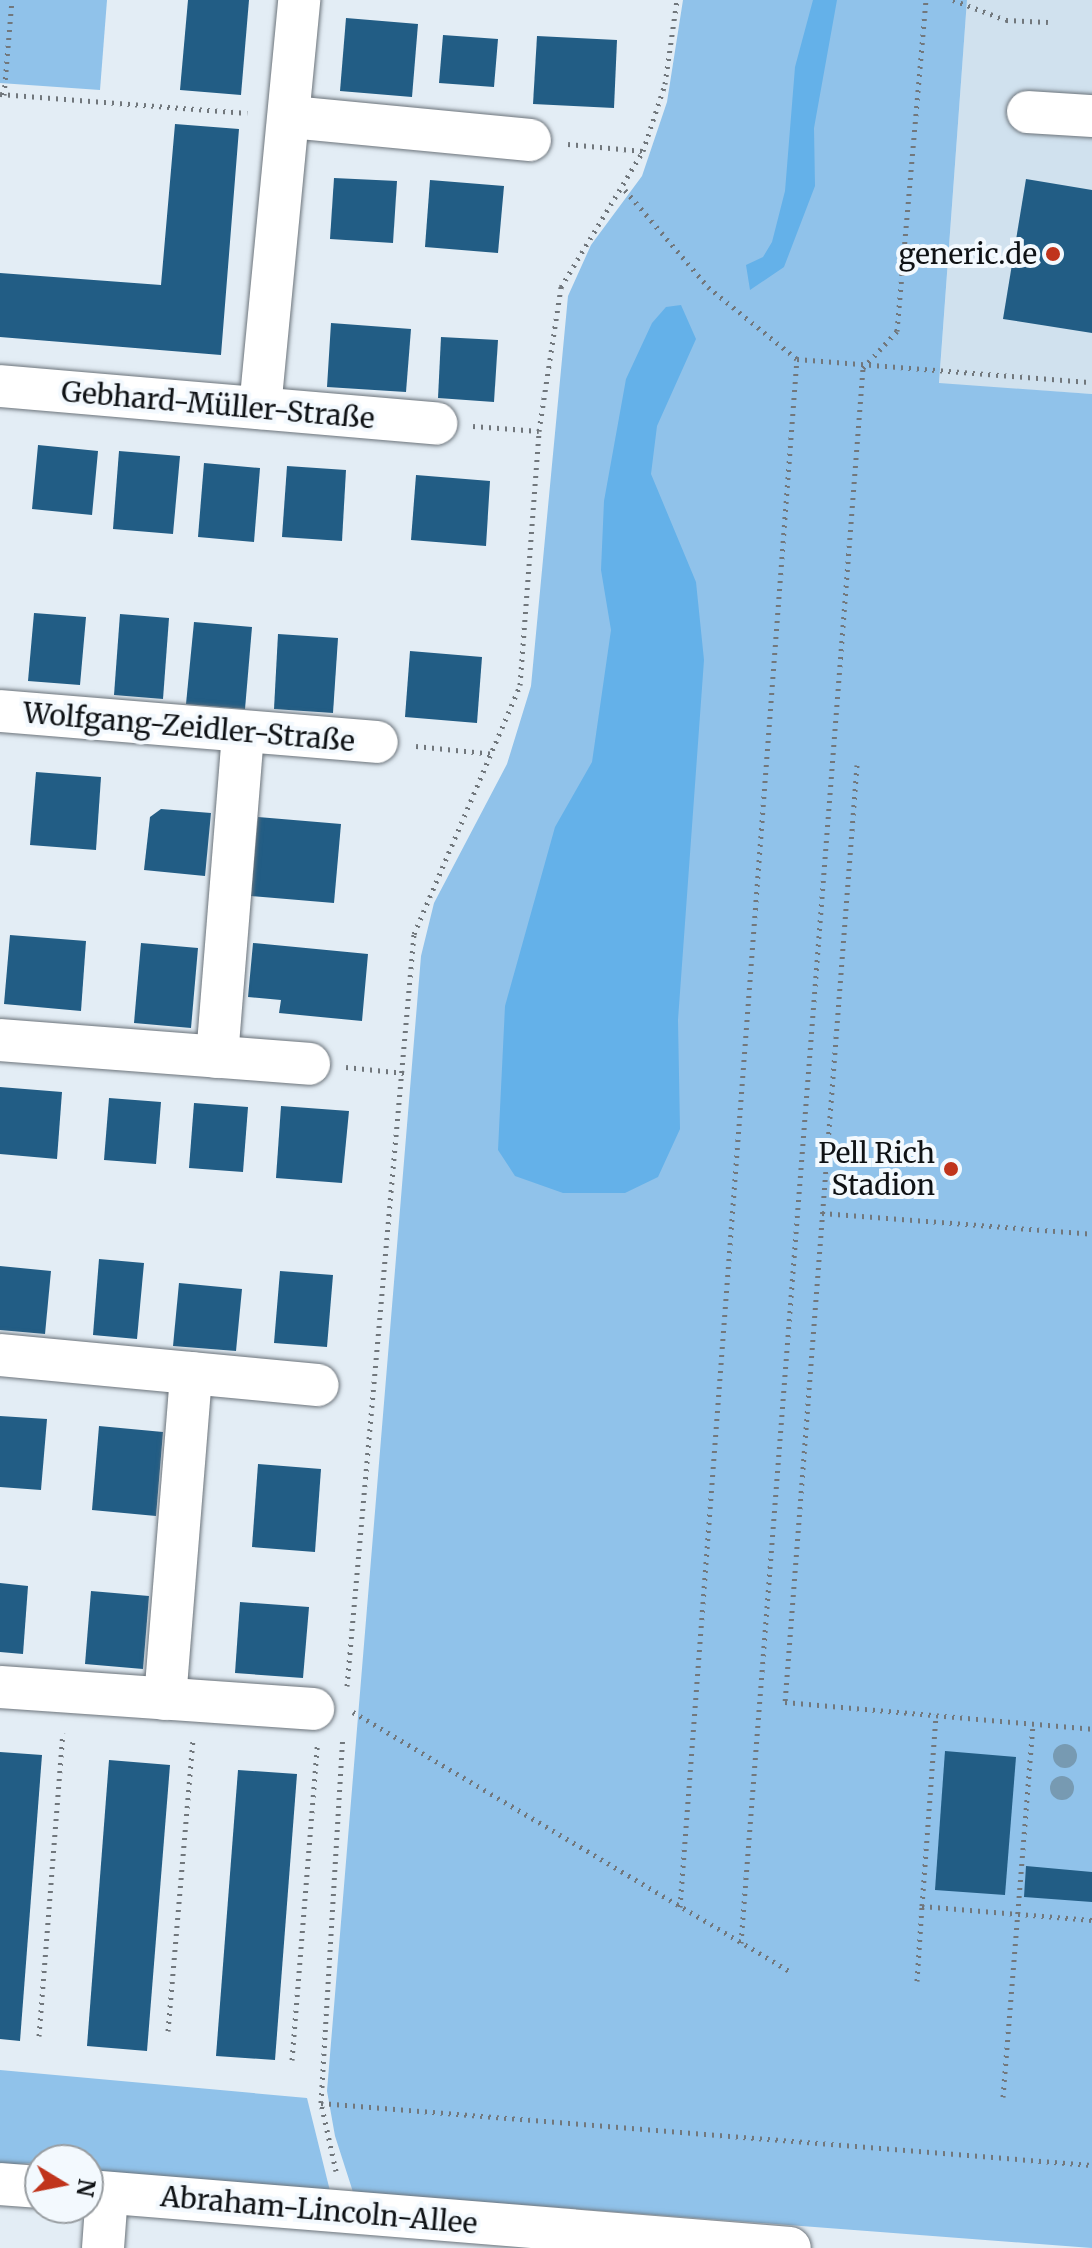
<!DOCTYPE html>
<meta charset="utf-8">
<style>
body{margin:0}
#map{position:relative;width:1092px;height:2248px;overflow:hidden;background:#e3edf5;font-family:Merriweather,serif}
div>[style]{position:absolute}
.built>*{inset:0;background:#d0e1ee}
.green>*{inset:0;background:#90c2ea}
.water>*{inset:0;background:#64b1e9}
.building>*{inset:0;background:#225d85}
.path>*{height:5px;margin-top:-2.5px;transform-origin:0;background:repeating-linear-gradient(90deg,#71777c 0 2px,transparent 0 8px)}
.roads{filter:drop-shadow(0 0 2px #6c747b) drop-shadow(0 0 2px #6c747b)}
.minor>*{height:42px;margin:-21px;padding:0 21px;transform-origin:21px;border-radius:21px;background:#fff}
.trees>*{width:24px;height:24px;margin:-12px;border-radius:50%;background:#779ab2}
.dots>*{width:22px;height:22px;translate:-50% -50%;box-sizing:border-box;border:4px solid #f3f9fe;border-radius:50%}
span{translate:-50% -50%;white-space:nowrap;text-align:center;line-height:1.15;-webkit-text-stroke:8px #f3f9fe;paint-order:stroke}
.poi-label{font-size:28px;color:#0f1215}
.right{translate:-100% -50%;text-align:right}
.street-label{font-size:28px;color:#0f1215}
.north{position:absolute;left:24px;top:2144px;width:80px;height:80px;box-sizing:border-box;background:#f3f9fe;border:2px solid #989da1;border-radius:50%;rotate:100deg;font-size:22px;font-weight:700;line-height:32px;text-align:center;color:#0f1215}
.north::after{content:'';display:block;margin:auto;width:28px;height:36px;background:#c0341c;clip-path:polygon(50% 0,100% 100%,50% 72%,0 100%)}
</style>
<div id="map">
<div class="built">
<div style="clip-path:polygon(967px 0,1092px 0,1092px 394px,939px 384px)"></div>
</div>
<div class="green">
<div style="clip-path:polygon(0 0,107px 0,100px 90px,0 83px)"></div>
<div style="clip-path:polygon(683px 0,967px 0,939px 383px,1092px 394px,1092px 2248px,353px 2192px,335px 2136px,327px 2091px,421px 956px,434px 903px,507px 764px,531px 686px,568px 296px,591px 245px,642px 176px,667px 102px)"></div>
<div style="clip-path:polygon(0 2070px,307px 2098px,330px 2191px,88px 2172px,88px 2160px,0 2165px)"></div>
</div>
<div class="water">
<div style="clip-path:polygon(813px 0,837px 0,814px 128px,815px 186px,784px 267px,750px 290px,746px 265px,763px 257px,772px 242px,785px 191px,795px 67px)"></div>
<div style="clip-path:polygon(681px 305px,696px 339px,657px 426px,651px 474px,696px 582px,704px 660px,678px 1020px,680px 1129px,658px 1177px,625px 1193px,563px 1193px,515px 1176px,498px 1150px,505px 1006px,555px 827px,592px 762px,611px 630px,601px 570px,604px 501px,626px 379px,652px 323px,666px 307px)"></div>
</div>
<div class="building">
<div style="clip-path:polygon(188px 0,249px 0,241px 95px,180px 90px)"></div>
<div style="clip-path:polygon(346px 18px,418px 24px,412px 97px,340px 91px)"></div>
<div style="clip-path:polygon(443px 35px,498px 39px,494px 87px,439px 83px)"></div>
<div style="clip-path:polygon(537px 36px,617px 40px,614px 108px,533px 104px)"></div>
<div style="clip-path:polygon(175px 124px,239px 129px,221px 355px,0 337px,0 273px,161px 285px)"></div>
<div style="clip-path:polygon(334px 178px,397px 181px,393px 243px,330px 239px)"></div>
<div style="clip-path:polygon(1026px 179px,1092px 190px,1092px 333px,1003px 319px)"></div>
<div style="clip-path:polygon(430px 180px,504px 186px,498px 253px,425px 247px)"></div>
<div style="clip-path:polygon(331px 323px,411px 329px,406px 392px,327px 387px)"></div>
<div style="clip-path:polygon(441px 337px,498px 340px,494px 402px,438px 398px)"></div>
<div style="clip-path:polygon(38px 445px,98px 451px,92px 515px,32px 509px)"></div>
<div style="clip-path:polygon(119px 451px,180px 456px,173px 534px,113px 529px)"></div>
<div style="clip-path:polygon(204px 463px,260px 468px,254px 542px,198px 537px)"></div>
<div style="clip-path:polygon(287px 466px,346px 470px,342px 541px,282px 537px)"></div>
<div style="clip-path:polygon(416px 475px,490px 481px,486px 546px,411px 540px)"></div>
<div style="clip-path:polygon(34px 613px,86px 617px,80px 685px,28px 681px)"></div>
<div style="clip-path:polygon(120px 614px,169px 618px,163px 699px,114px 695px)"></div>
<div style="clip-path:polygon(194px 622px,252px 627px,245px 709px,186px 704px)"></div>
<div style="clip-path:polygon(278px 634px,338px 638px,333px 713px,274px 709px)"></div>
<div style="clip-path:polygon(410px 651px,482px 657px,477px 723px,405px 717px)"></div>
<div style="clip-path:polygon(36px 772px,101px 777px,96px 850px,30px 845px)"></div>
<div style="clip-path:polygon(161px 809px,211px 813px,205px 876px,144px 870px,150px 817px)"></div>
<div style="clip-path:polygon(258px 817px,341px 824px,334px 903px,251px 896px)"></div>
<div style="clip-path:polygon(10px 935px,86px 941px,81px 1011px,4px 1004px)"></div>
<div style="clip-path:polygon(141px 943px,198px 948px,191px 1028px,134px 1023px)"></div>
<div style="clip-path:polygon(253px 943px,368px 954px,362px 1021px,279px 1013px,281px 1000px,248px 997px)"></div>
<div style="clip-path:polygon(0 1087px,62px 1092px,57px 1159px,0 1154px)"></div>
<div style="clip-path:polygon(109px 1098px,161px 1102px,156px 1164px,104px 1160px)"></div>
<div style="clip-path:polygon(194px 1103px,248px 1107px,243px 1172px,189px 1168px)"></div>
<div style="clip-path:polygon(281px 1106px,349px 1111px,342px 1183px,276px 1178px)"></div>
<div style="clip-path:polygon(99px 1259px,144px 1263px,137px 1339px,93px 1335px)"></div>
<div style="clip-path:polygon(0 1266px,51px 1271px,45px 1334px,0 1330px)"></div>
<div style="clip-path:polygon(280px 1271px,333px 1275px,327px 1347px,274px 1343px)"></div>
<div style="clip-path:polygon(179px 1283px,242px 1289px,236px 1351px,173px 1346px)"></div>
<div style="clip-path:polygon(0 1416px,47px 1419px,41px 1490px,0 1487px)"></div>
<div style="clip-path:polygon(99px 1426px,163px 1432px,156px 1516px,92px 1510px)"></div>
<div style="clip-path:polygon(258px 1464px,321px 1469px,315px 1552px,252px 1547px)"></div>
<div style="clip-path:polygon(0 1583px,28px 1586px,23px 1654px,0 1652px)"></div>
<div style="clip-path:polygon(91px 1591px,149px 1596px,143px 1669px,85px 1664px)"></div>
<div style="clip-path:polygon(240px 1602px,309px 1607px,303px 1678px,235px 1673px)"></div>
<div style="clip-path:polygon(945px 1751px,1016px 1757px,1005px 1895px,935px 1890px)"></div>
<div style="clip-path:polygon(0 1752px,42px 1755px,20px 2041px,0 2039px)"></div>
<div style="clip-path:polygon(109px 1760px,170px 1765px,147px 2051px,87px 2046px)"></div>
<div style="clip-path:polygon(238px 1770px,297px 1774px,275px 2060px,216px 2056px)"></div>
<div style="clip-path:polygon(1026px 1866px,1092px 1872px,1092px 1902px,1024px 1897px)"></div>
</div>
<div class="path">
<div style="left:953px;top:0;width:57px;rotate:20.7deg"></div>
<div style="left:1006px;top:20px;width:42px;rotate:2.7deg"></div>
<div style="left:0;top:94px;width:248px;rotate:4.4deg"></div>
<div style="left:4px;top:95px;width:95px;rotate:-85.2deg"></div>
<div style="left:568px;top:144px;width:75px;rotate:5.3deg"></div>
<div style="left:625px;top:190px;width:128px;rotate:49.4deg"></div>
<div style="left:708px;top:287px;width:114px;rotate:39deg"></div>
<div style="left:797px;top:359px;width:296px;rotate:4.5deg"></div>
<div style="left:473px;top:426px;width:66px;rotate:4.3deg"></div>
<div style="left:416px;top:746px;width:79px;rotate:5.8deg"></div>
<div style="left:857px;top:765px;width:940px;rotate:94.39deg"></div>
<div style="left:785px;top:1702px;width:308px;rotate:5deg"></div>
<div style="left:346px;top:1067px;width:59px;rotate:5.8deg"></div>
<div style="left:822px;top:1213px;width:271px;rotate:4.4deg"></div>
<div style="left:347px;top:1686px;width:755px;rotate:-84.91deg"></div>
<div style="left:414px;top:934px;width:271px;rotate:-66.9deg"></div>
<div style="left:520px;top:685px;width:255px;rotate:-85.7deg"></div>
<div style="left:539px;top:431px;width:146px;rotate:-81.3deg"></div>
<div style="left:561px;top:287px;width:159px;rotate:-58.9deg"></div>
<div style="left:643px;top:151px;width:71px;rotate:-71.8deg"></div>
<div style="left:665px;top:84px;width:85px;rotate:-81.9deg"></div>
<div style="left:353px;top:1712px;width:509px;rotate:30.69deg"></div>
<div style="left:922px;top:1906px;width:192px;rotate:-85.8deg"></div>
<div style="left:680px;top:1907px;width:1552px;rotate:-85.68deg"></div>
<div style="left:741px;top:1943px;width:1580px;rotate:-85.57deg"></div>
<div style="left:863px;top:368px;width:50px;rotate:-47.4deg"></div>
<div style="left:897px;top:331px;width:332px;rotate:-85deg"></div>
<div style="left:917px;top:1981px;width:75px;rotate:-86.2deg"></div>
<div style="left:922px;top:1906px;width:171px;rotate:4.7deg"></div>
<div style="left:168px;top:2031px;width:291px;rotate:-85.1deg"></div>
<div style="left:39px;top:2036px;width:304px;rotate:-85.5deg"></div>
<div style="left:292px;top:2060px;width:315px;rotate:-85.4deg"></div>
<div style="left:1003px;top:2097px;width:374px;rotate:-85.4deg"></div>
<div style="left:321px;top:2103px;width:773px;rotate:4.6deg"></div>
<div style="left:336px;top:2171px;width:70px;rotate:-102.4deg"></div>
<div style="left:321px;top:2103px;width:368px;rotate:-86.6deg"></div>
</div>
<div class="roads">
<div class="minor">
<div style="left:1028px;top:112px;width:64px;rotate:3.6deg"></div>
<div style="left:291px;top:117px;width:240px;rotate:5.5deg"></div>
<div style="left:0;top:386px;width:438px;rotate:4.9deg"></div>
<div style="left:260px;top:408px;width:410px;rotate:-84.5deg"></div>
<div style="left:0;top:711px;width:378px;rotate:4.7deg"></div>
<div style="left:0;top:1040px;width:310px;rotate:4.4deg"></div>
<div style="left:217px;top:1057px;width:326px;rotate:-85.4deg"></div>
<div style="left:0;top:1355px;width:319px;rotate:5.4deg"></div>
<div style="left:0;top:1687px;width:314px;rotate:4deg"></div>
<div style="left:165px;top:1699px;width:327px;rotate:-85.4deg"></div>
<div style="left:0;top:2184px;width:40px;rotate:4.3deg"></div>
<div style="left:88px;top:2191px;width:704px;rotate:4.64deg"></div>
<div style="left:103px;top:2248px;width:55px;rotate:-85.8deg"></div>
</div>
</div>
<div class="trees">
<div style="left:1065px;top:1756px"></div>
<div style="left:1062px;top:1788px"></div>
</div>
<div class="dots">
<div style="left:1053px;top:254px;background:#c0341c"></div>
<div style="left:951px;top:1169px;background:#c0341c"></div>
</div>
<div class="poi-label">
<span class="right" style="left:1037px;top:254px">generic.de</span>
<span class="right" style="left:935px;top:1169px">Pell Rich<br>Stadion</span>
</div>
<div class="street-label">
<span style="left:218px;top:405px;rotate:5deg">Gebhard-Müller-Straße</span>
<span style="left:189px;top:727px;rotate:5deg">Wolfgang-Zeidler-Straße</span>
<span style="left:319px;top:2210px;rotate:5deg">Abraham-Lincoln-Allee</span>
</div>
<div class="north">N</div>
</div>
